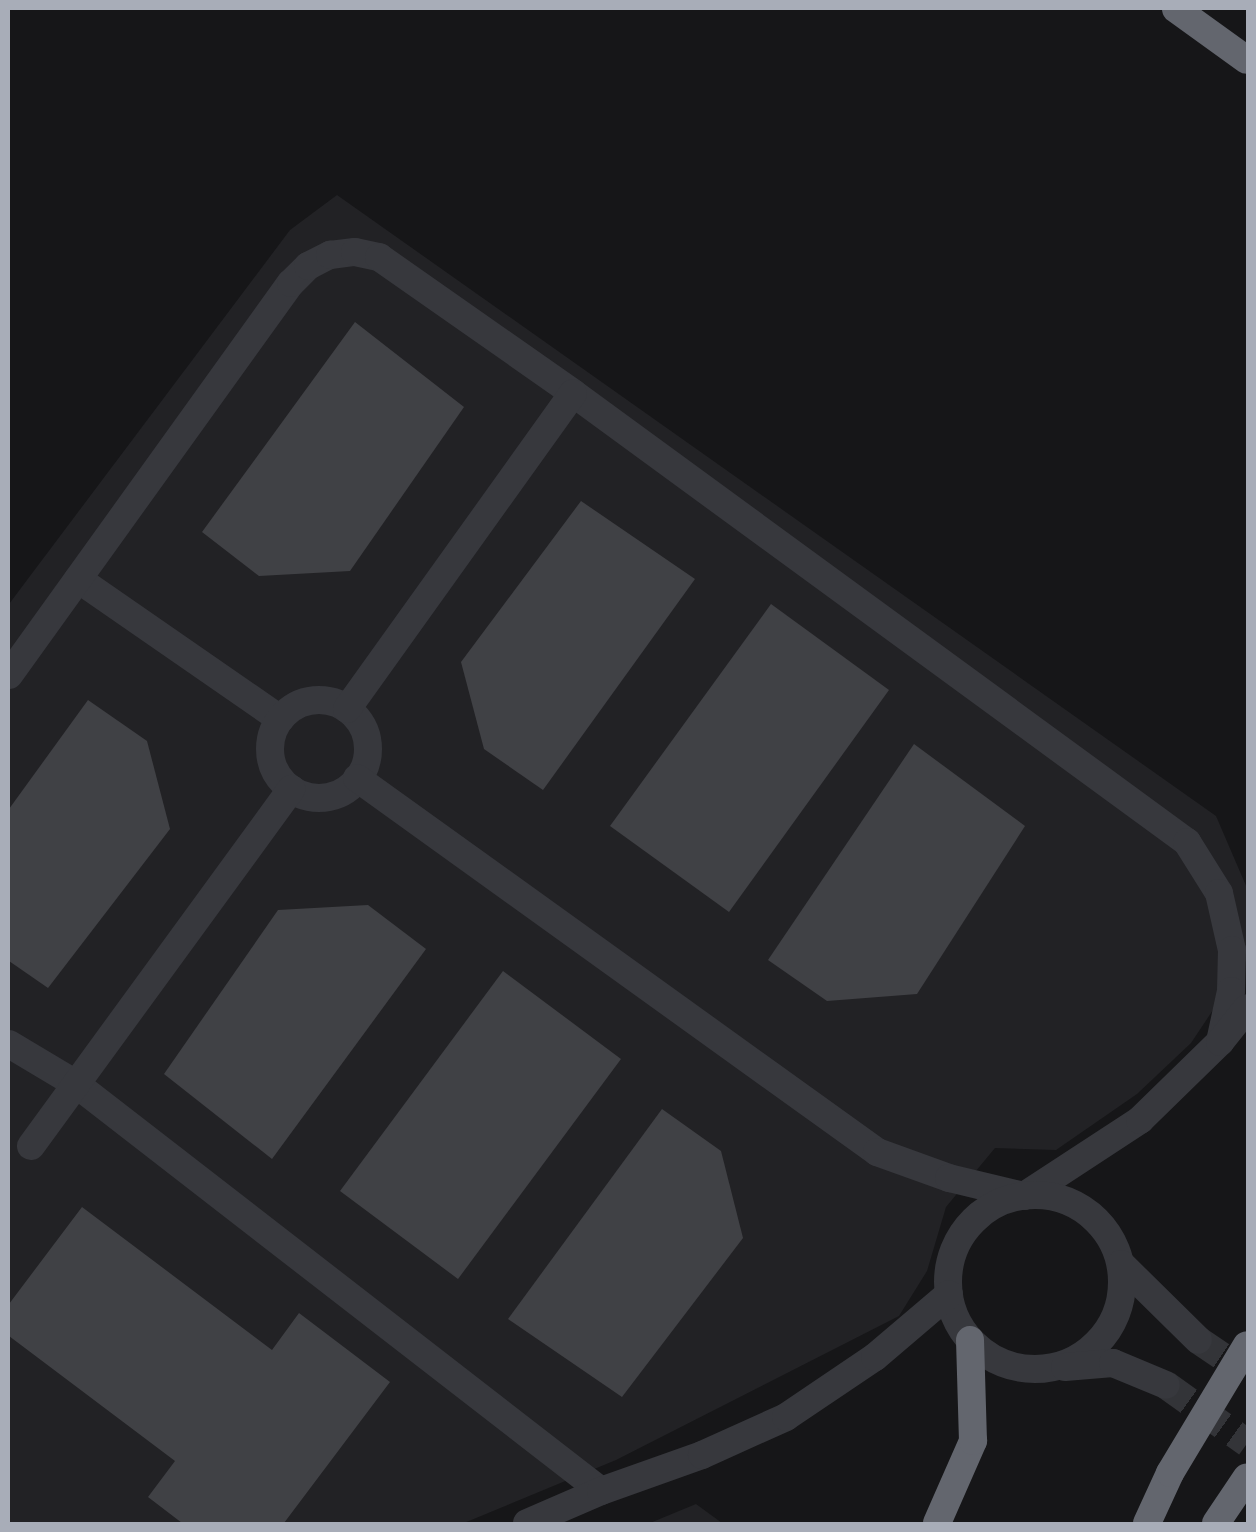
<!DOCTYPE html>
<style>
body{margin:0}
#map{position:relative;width:1256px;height:1532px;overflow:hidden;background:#161618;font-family:Rubik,sans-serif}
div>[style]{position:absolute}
.built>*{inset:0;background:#222225}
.building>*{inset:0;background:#404145}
.minor-tunnel>*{height:28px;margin-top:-14px;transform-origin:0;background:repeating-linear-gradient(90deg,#333438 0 28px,transparent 0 42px)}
.minor>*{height:28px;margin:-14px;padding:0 14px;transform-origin:14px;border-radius:14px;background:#37383d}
.minor>.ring{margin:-14px;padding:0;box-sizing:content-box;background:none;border:28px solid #37383d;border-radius:50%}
.highway>*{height:28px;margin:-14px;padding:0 14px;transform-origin:14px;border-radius:14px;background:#63666e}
span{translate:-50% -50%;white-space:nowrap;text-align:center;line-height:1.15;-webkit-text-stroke:4px #111113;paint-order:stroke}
.frame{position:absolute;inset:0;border:10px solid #a8adb8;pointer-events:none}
</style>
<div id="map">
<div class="built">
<div style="clip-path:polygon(337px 195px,1216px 816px,1247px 888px,1247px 959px,1191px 1043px,1137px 1094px,1056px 1150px,995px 1148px,946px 1207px,927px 1271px,899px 1316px,616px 1460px,464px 1523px,9px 1523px,9px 604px,290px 230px)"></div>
<div style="clip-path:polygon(696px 1504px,722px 1523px,650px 1523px)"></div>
</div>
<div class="building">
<div style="clip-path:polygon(355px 322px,464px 407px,350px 571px,259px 576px,202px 532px)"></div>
<div style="clip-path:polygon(581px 501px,695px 579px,543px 790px,484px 749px,461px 662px)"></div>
<div style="clip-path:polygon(771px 604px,889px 690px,729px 912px,610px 826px)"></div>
<div style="clip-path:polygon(88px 700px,147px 741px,170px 829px,48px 988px,9px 961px,9px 809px)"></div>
<div style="clip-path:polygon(914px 744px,1025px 826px,917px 994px,827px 1001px,768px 960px)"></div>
<div style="clip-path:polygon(368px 905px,426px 949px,272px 1159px,164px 1074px,278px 910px)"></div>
<div style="clip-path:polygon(503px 971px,621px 1059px,458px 1279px,340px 1191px)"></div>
<div style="clip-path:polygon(662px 1109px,721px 1151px,743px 1238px,622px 1397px,508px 1319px)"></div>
<div style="clip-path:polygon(82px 1207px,272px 1350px,299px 1313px,390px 1382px,284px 1523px,182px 1523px,148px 1497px,175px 1461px,9px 1336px,9px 1304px)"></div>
</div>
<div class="minor-tunnel">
<div style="left:1198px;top:1340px;width:59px;rotate:34deg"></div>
<div style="left:1166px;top:1385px;width:100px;rotate:35.6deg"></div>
</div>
<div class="minor">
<div style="left:78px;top:579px;width:246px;rotate:34.7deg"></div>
<div style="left:9px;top:675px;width:483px;rotate:-54.3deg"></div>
<div style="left:291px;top:283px;width:24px;rotate:-45deg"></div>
<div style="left:308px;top:266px;width:25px;rotate:-27deg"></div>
<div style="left:330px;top:255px;width:25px;rotate:-7deg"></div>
<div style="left:355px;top:252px;width:25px;rotate:12deg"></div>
<div style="left:379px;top:257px;width:237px;rotate:35deg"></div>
<div style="left:573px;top:393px;width:761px;rotate:36.18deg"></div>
<div style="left:1187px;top:842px;width:60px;rotate:57.9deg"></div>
<div style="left:1219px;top:893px;width:58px;rotate:77.2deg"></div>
<div style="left:1232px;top:950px;width:41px;rotate:91.4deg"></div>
<div style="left:1231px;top:991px;width:52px;rotate:102.2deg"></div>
<div class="ring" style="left:270px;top:700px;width:70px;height:70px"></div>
<div style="left:347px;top:709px;width:388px;rotate:-54.4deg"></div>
<div style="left:357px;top:778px;width:641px;rotate:35.72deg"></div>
<div style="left:877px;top:1152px;width:77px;rotate:19.9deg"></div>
<div style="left:949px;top:1178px;width:77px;rotate:13.5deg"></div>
<div style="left:1024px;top:1196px;width:139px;rotate:-33.2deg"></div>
<div style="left:1140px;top:1120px;width:112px;rotate:-44.3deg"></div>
<div style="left:1220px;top:1042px;width:43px;rotate:-51.5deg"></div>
<div style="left:9px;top:1044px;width:78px;rotate:30.8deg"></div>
<div style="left:76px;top:1084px;width:664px;rotate:37.78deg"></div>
<div style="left:31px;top:1146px;width:442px;rotate:-53.9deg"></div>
<div class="ring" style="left:948px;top:1195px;width:146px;height:146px"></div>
<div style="left:1121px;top:1264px;width:108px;rotate:44.6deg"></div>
<div style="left:1065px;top:1367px;width:48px;rotate:-4.8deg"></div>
<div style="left:1113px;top:1363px;width:57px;rotate:22.5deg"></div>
<div style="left:527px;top:1523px;width:81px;rotate:-23.4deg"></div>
<div style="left:601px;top:1491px;width:107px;rotate:-19.6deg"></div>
<div style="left:702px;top:1455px;width:92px;rotate:-24.3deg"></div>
<div style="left:786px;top:1417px;width:107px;rotate:-34deg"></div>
<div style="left:875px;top:1357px;width:97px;rotate:-40.4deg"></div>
</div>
<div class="highway">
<div style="left:1176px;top:9px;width:87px;rotate:35.7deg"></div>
<div style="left:937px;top:1523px;width:90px;rotate:-66.3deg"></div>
<div style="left:973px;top:1441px;width:101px;rotate:-91.7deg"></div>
<div style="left:1147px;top:1523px;width:55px;rotate:-65.3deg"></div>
<div style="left:1170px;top:1473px;width:149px;rotate:-59deg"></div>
<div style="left:1216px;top:1523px;width:55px;rotate:-56deg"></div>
</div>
<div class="frame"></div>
</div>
